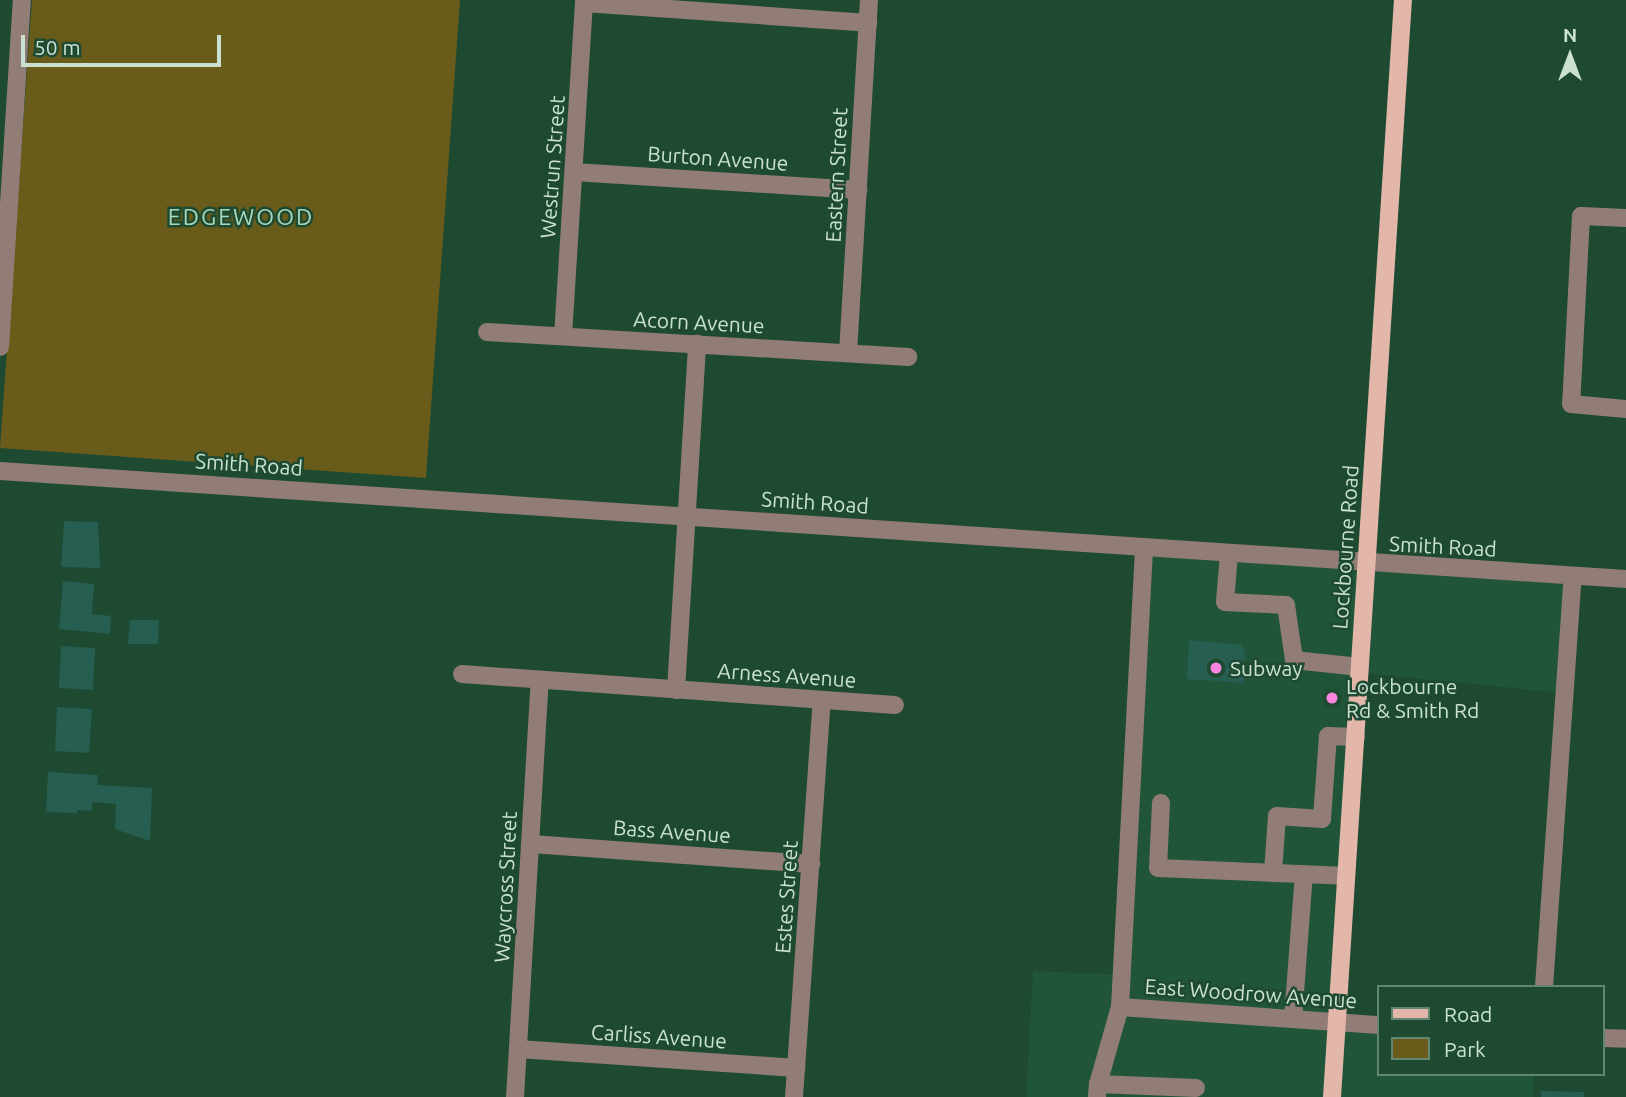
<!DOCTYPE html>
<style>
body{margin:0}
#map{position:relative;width:1626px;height:1097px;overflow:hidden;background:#1e4a32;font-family:Ubuntu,sans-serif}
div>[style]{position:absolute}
.built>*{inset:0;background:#215539}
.green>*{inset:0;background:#695c1b}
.building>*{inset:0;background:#275e52}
.minor>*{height:18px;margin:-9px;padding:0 9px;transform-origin:9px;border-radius:9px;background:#927c76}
.major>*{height:18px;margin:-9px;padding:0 9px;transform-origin:9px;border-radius:9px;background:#e2b7a9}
.dots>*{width:19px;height:19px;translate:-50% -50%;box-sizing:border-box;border:4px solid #1e4a32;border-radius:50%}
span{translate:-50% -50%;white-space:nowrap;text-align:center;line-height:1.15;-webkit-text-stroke:5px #1e4a32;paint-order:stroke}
.street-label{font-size:21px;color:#cae1d2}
.poi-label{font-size:21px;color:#cae1d2}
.left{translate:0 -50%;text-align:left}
.neighbourhood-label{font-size:23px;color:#a8d7b9;letter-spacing:2px}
.legend{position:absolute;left:1377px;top:985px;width:228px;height:91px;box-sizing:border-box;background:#1e4a32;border:2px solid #638672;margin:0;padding:9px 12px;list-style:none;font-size:21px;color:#cae1d2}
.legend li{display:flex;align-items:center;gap:14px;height:35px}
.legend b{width:35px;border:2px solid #638672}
.north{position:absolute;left:1535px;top:21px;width:70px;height:70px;-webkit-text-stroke:5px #1e4a32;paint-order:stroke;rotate:0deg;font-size:19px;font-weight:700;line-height:28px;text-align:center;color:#cae1d2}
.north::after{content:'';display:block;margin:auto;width:24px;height:32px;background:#cae1d2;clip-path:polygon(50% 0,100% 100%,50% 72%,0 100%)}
.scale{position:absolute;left:21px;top:35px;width:200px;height:32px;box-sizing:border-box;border:4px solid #cae1d2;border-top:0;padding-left:9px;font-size:21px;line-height:24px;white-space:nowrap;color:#cae1d2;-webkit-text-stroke:5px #1e4a32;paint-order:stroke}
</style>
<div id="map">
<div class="built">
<div style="clip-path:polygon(1141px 545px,1571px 578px,1563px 693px,1361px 673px,1337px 1017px,1379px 1020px,1379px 1074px,1534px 1074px,1533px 1097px,1026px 1097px,1033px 971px,1122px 975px)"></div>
</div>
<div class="green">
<div style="clip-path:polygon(32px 0,460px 0,426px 478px,0 448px)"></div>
</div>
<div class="building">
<div style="clip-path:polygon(64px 521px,98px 522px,100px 568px,61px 567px)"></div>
<div style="clip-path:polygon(63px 581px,94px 584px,92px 614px,111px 616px,110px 634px,59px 629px)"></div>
<div style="clip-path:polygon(130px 620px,159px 620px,158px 644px,128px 644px)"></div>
<div style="clip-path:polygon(1189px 640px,1241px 645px,1245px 652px,1244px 683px,1187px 679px)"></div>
<div style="clip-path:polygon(61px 646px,95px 648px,93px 690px,59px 688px)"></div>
<div style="clip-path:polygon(57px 707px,92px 709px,89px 753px,55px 751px)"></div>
<div style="clip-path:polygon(48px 772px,98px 775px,97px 785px,152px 788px,150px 841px,115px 829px,116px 804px,92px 802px,92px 811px,77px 810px,77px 813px,46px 812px)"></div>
<div style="clip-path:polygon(1541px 1091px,1584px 1092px,1584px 1097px,1541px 1097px)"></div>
</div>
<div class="minor">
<div style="left:584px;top:3px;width:285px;rotate:4deg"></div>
<div style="left:574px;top:172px;width:285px;rotate:3.6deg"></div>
<div style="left:1626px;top:218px;width:45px;rotate:-177.5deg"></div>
<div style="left:1581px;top:216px;width:188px;rotate:93deg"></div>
<div style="left:1571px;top:404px;width:55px;rotate:5.2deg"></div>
<div style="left:487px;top:332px;width:422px;rotate:3.4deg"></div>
<div style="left:563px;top:336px;width:337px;rotate:-86.4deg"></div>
<div style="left:0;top:347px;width:348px;rotate:-86.4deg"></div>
<div style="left:848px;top:353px;width:354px;rotate:-86.6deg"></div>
<div style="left:0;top:471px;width:1630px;rotate:3.8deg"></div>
<div style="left:1229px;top:554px;width:48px;rotate:94.8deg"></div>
<div style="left:1225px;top:602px;width:61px;rotate:2.8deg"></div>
<div style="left:1286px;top:605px;width:56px;rotate:81.7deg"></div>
<div style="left:1294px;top:660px;width:66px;rotate:6.1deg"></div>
<div style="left:462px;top:674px;width:434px;rotate:4.1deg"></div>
<div style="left:676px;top:690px;width:347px;rotate:-86.5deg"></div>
<div style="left:1161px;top:803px;width:65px;rotate:92.6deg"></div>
<div style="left:1158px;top:868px;width:188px;rotate:2.4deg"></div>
<div style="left:531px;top:844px;width:281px;rotate:4.1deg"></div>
<div style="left:1273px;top:873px;width:57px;rotate:-86deg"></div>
<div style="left:1277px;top:816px;width:45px;rotate:3.8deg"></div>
<div style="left:1322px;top:819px;width:83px;rotate:-85.9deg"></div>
<div style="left:1328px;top:736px;width:28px;rotate:2deg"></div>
<div style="left:1544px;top:987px;width:411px;rotate:-86deg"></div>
<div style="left:1120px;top:1007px;width:260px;rotate:4deg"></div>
<div style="left:1293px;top:1019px;width:145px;rotate:-85.7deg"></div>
<div style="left:1603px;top:1038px;width:23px;rotate:2deg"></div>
<div style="left:518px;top:1049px;width:279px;rotate:3.9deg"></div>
<div style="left:1098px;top:1084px;width:80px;rotate:-74.1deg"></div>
<div style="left:1120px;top:1007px;width:460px;rotate:-87deg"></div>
<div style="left:515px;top:1097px;width:418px;rotate:-86.6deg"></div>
<div style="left:794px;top:1097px;width:398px;rotate:-86deg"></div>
<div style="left:1097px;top:1097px;width:13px;rotate:-86deg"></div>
<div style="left:1098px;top:1084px;width:98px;rotate:2.3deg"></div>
</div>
<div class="major">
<div style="left:1332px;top:1097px;width:1099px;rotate:-86.3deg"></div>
</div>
<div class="dots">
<div style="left:1216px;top:668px;background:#fe86e1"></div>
<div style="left:1332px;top:698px;background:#fe86e1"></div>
</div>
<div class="street-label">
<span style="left:718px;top:158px;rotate:4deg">Burton Avenue</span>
<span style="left:552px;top:167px;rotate:-86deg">Westrun Street</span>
<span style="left:836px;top:175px;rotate:-87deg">Eastern Street</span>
<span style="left:699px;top:322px;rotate:3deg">Acorn Avenue</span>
<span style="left:249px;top:464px;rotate:4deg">Smith Road</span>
<span style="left:815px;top:502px;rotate:4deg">Smith Road</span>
<span style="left:1443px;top:546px;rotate:3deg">Smith Road</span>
<span style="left:1345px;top:547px;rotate:-86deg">Lockbourne Road</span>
<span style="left:787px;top:675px;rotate:4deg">Arness Avenue</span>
<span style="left:672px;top:831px;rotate:4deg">Bass Avenue</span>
<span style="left:505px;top:887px;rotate:-87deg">Waycross Street</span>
<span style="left:786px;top:897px;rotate:-86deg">Estes Street</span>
<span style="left:1251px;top:993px;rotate:4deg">East Woodrow Avenue</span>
<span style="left:659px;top:1036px;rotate:4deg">Carliss Avenue</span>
</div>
<div class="poi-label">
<span class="left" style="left:1230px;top:668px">Subway</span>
<span class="left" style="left:1346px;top:698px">Lockbourne<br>Rd &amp; Smith Rd</span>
</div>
<div class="neighbourhood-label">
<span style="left:241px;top:217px">EDGEWOOD</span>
</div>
<ul class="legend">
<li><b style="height:9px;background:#e2b7a9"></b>Road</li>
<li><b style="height:19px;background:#695c1b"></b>Park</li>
</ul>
<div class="north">N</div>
<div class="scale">50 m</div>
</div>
